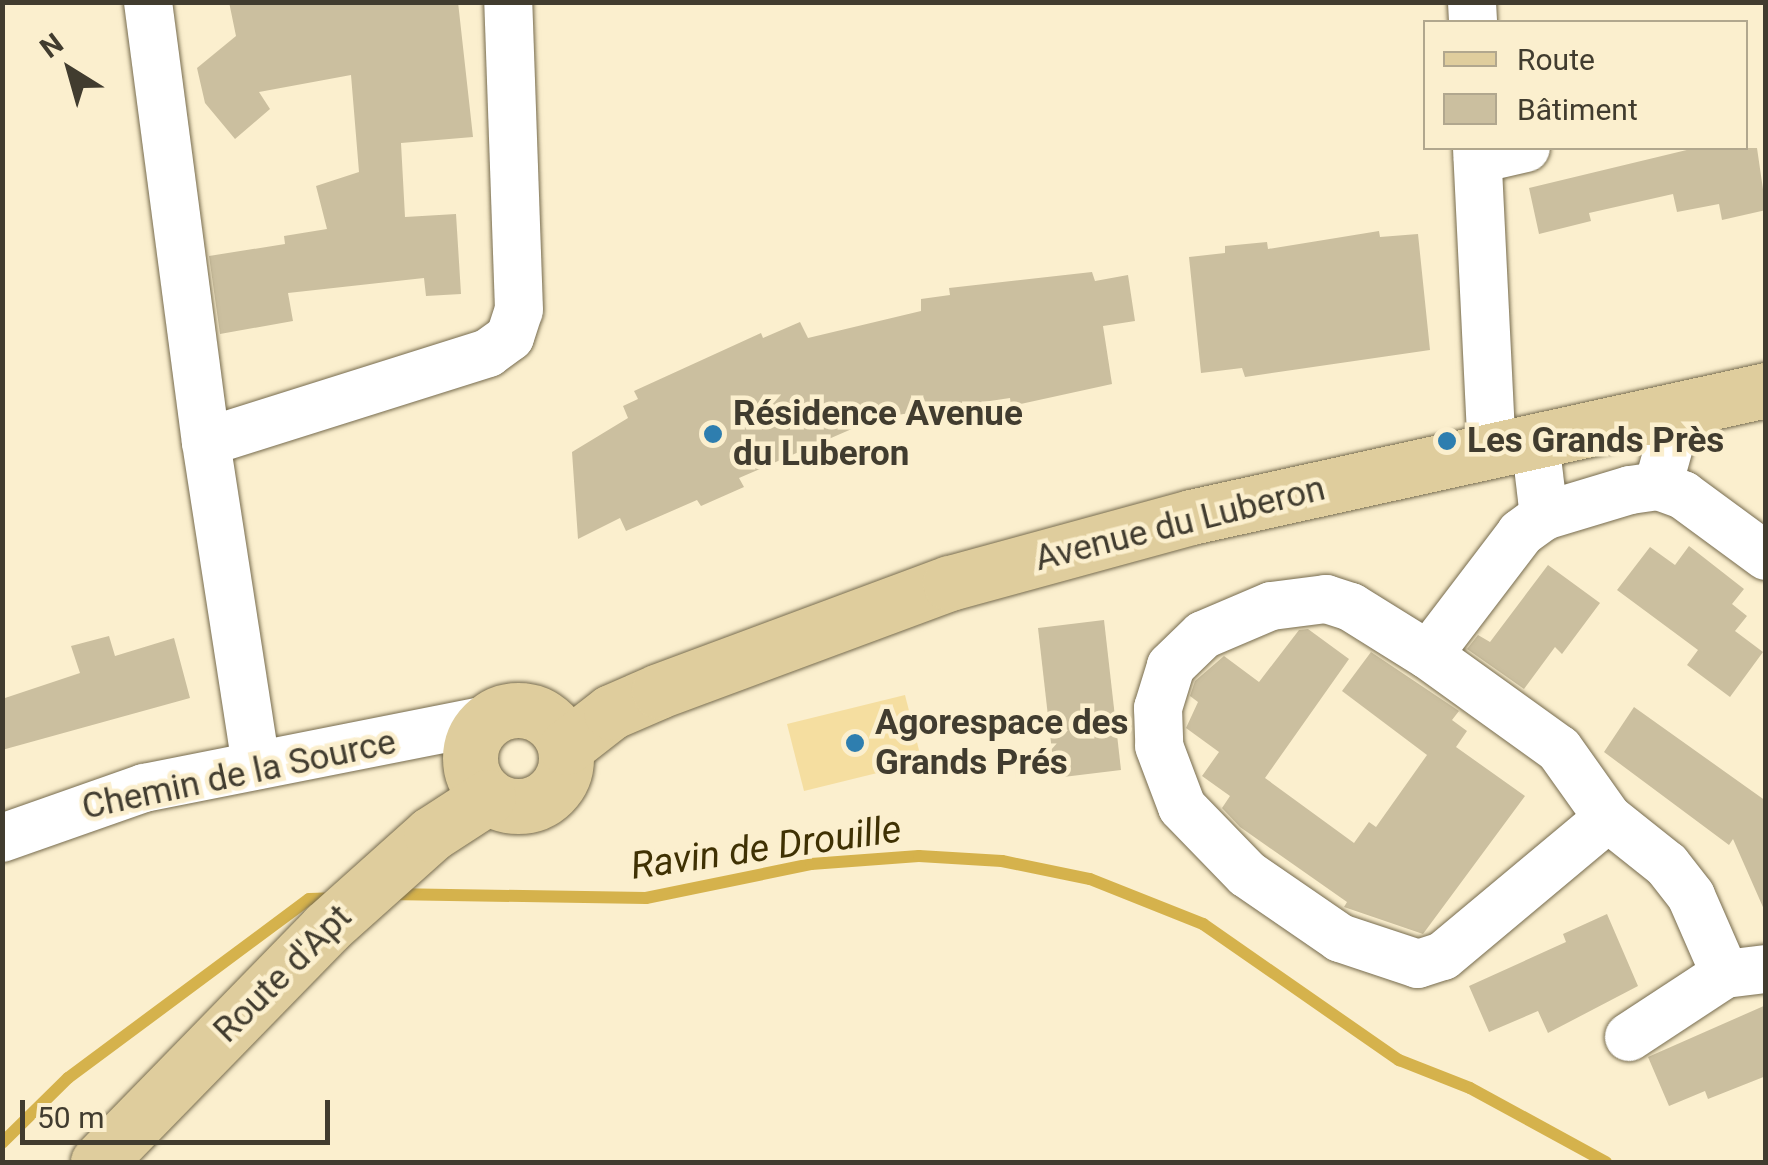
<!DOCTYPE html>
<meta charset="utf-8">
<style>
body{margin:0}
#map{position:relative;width:1768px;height:1165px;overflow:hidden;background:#fbefce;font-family:Roboto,sans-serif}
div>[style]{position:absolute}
.green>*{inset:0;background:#f5dea0}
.stream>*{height:12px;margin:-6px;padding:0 6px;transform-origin:6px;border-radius:6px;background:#d5b24c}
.building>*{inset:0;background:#cbbf9f}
.roads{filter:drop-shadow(0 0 2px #766b4e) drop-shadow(0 0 2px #766b4e)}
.minor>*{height:48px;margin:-24px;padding:0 24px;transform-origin:24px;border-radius:24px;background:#fff}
.primary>*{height:55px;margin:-27.5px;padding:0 27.5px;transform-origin:27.5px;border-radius:27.5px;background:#dfcd9d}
.primary>.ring{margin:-27.5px;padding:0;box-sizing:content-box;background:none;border:55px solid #dfcd9d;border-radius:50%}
.dots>*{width:28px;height:28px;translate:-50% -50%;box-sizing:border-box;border:5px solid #fbefce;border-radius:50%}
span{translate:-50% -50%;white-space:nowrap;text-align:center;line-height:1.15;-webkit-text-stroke:9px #fbefce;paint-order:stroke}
.poi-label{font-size:35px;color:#413c2f;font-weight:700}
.left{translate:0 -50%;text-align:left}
.street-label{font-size:35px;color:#413c2f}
.water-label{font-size:38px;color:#3f3103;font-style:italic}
.frame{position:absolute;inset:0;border:5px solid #413c2f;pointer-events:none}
.legend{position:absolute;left:1423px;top:20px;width:325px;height:130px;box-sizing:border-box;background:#fbefce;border:2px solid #b1a78e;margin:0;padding:12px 18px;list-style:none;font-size:30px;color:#413c2f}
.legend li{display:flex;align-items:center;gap:20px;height:50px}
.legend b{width:50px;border:2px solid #b1a78e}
.north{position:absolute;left:20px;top:20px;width:100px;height:100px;-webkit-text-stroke:8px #fbefce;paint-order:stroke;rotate:323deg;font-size:28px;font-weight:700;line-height:40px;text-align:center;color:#413c2f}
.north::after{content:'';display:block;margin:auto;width:35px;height:45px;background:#413c2f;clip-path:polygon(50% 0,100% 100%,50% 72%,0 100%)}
.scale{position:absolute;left:20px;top:1100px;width:310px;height:45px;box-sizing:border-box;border:5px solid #413c2f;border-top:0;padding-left:12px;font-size:30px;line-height:35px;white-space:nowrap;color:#413c2f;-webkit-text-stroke:8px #fbefce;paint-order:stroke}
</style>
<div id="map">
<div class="green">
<div style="clip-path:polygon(905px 695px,922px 762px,804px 791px,787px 724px)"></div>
</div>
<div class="stream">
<div style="left:389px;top:894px;width:257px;rotate:0.9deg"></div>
<div style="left:646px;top:898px;width:168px;rotate:-11.6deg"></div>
<div style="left:811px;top:864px;width:108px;rotate:-4.2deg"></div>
<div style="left:919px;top:856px;width:83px;rotate:3.4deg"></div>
<div style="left:1002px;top:861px;width:90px;rotate:11.6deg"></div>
<div style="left:1090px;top:879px;width:122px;rotate:21.7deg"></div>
<div style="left:1203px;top:924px;width:239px;rotate:34.8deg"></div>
<div style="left:1399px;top:1060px;width:76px;rotate:21.5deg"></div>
<div style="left:1470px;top:1088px;width:155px;rotate:28.6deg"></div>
<div style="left:2px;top:1143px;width:93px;rotate:-44.6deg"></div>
<div style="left:68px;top:1078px;width:300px;rotate:-36.6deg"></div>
<div style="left:309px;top:899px;width:25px;rotate:-2deg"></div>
</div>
<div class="building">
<div style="clip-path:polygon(229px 2px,458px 2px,473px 137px,401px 143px,405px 217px,456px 214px,461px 294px,426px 296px,424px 278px,288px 293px,293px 321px,220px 334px,209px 256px,285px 244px,284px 236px,327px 229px,316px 186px,359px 172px,351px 75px,259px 92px,270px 109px,235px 139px,205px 103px,197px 68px,236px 36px)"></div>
<div style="clip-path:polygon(1695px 148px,1757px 148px,1766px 210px,1722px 220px,1719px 204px,1677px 212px,1673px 194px,1589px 213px,1591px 221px,1539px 234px,1529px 188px)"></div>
<div style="clip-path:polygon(1379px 231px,1380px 237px,1418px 234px,1430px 350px,1245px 377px,1242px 368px,1201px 373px,1189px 257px,1225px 253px,1225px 246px,1267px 242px,1268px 249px)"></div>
<div style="clip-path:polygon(1092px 272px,1095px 281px,1128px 275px,1135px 321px,1103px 326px,1112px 384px,1011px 406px,1010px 398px,877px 418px,739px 478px,744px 487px,701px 506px,697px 500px,626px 531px,620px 518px,578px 539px,572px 452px,628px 418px,623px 406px,638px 399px,634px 391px,761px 333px,763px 338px,800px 322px,808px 338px,921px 311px,921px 299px,950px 295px,949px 288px)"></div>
<div style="clip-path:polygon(1689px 546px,1744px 589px,1732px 604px,1747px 616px,1735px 631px,1763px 652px,1730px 697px,1687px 665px,1698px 650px,1617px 590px,1650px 547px,1675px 565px)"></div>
<div style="clip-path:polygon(1548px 565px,1600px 603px,1562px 654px,1555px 647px,1524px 689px,1467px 649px,1478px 635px,1490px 642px)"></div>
<div style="clip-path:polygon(1104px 620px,1121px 770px,1055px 778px,1038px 628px)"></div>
<div style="clip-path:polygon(1308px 629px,1349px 659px,1265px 778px,1354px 843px,1369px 822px,1376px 827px,1427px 755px,1342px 691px,1371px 652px,1459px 711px,1452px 720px,1467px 731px,1456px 747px,1525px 796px,1423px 934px,1344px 907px,1347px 902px,1240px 827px,1222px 808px,1230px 796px,1202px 776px,1219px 752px,1186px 728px,1198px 702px,1190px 696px,1195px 681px,1224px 656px,1259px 682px,1299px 630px)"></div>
<div style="clip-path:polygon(109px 636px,115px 656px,174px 638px,190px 698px,2px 750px,2px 699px,80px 673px,71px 646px)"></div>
<div style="clip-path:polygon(1634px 707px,1766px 801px,1766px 914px,1733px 839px,1729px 845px,1604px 752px)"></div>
<div style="clip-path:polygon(1607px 914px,1638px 986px,1548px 1033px,1538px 1011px,1489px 1032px,1469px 986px,1566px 942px,1563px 934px)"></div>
<div style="clip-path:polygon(1766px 1005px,1766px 1076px,1708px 1099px,1705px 1091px,1669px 1106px,1648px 1057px)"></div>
</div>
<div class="roads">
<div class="minor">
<div style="left:148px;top:2px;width:444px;rotate:82.5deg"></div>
<div style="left:206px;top:442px;width:296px;rotate:-17.5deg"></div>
<div style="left:488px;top:353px;width:27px;rotate:-36deg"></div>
<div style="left:510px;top:337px;width:28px;rotate:-72deg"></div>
<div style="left:519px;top:310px;width:308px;rotate:-92deg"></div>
<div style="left:1472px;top:2px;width:20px;rotate:87deg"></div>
<div style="left:1477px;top:148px;width:304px;rotate:87.2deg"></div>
<div style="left:1478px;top:159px;width:49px;rotate:-12.9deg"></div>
<div style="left:1535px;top:441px;width:76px;rotate:83.2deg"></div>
<div style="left:206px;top:442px;width:327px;rotate:81.2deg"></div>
<div style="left:1658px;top:486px;width:82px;rotate:-74.4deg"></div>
<div style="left:1766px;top:556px;width:103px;rotate:-143.7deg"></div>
<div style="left:1683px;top:495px;width:27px;rotate:-160deg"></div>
<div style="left:1658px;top:486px;width:28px;rotate:172deg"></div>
<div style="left:1630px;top:490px;width:90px;rotate:163.2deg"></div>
<div style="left:1544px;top:516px;width:29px;rotate:144deg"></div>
<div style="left:1521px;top:533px;width:153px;rotate:127.3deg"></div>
<div style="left:1428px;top:655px;width:161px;rotate:35.7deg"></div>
<div style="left:1559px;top:749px;width:85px;rotate:54.6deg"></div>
<div style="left:1608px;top:818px;width:75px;rotate:38.5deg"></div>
<div style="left:1667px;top:865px;width:39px;rotate:52deg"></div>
<div style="left:1691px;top:896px;width:85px;rotate:66.4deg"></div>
<div style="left:1725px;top:974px;width:41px;rotate:-7deg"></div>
<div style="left:1428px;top:655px;width:91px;rotate:-148.1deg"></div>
<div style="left:1351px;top:607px;width:26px;rotate:-162deg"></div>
<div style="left:1326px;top:599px;width:55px;rotate:172.7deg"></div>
<div style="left:1271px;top:606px;width:74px;rotate:156.9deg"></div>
<div style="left:1203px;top:635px;width:45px;rotate:135.9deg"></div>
<div style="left:1171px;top:666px;width:44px;rotate:107.2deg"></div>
<div style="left:1158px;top:708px;width:38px;rotate:88deg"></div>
<div style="left:1159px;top:746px;width:65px;rotate:69.3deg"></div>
<div style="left:1182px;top:807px;width:93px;rotate:45.9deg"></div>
<div style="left:1247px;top:874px;width:113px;rotate:34.5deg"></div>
<div style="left:1340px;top:938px;width:82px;rotate:18.4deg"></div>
<div style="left:1418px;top:964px;width:26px;rotate:-18deg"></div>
<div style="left:1443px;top:956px;width:215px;rotate:-39.9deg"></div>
<div style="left:2px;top:838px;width:151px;rotate:-19.4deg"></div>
<div style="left:144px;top:788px;width:352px;rotate:-11.2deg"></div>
<div style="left:1629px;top:1037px;width:115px;rotate:-33.3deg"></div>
</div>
<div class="primary">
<div class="ring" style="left:470px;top:710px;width:41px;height:41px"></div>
<div style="left:566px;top:747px;width:57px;rotate:-37.9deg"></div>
<div style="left:611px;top:712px;width:52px;rotate:-23.6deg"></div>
<div style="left:659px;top:691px;width:310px;rotate:-20.4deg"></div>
<div style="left:950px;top:583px;width:250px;rotate:-15.3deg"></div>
<div style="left:1191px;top:517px;width:589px;rotate:-12.45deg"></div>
<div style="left:98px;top:1162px;width:327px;rotate:-45.7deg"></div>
<div style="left:326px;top:928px;width:141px;rotate:-41.8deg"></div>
<div style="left:431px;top:834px;width:68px;rotate:-33deg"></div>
</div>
</div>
<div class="dots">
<div style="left:713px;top:434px;background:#2e7eaf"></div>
<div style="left:1447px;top:441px;background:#2e7eaf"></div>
<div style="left:855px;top:743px;background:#2e7eaf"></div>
</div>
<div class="poi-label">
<span class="left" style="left:733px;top:434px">Résidence Avenue<br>du Luberon</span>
<span class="left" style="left:1467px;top:441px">Les Grands Près</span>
<span class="left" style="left:875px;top:743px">Agorespace des<br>Grands Prés</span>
</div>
<div class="street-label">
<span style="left:1180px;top:524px;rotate:-14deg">Avenue du Luberon</span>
<span style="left:239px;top:775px;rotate:-12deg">Chemin de la Source</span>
<span style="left:283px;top:974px;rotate:-45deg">Route d'Apt</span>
</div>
<div class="water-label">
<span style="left:766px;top:848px;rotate:-8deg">Ravin de Drouille</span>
</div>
<div class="frame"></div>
<ul class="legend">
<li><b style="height:12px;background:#dfcd9d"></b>Route</li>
<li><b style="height:28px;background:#cbbf9f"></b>Bâtiment</li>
</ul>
<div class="north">N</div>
<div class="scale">50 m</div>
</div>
